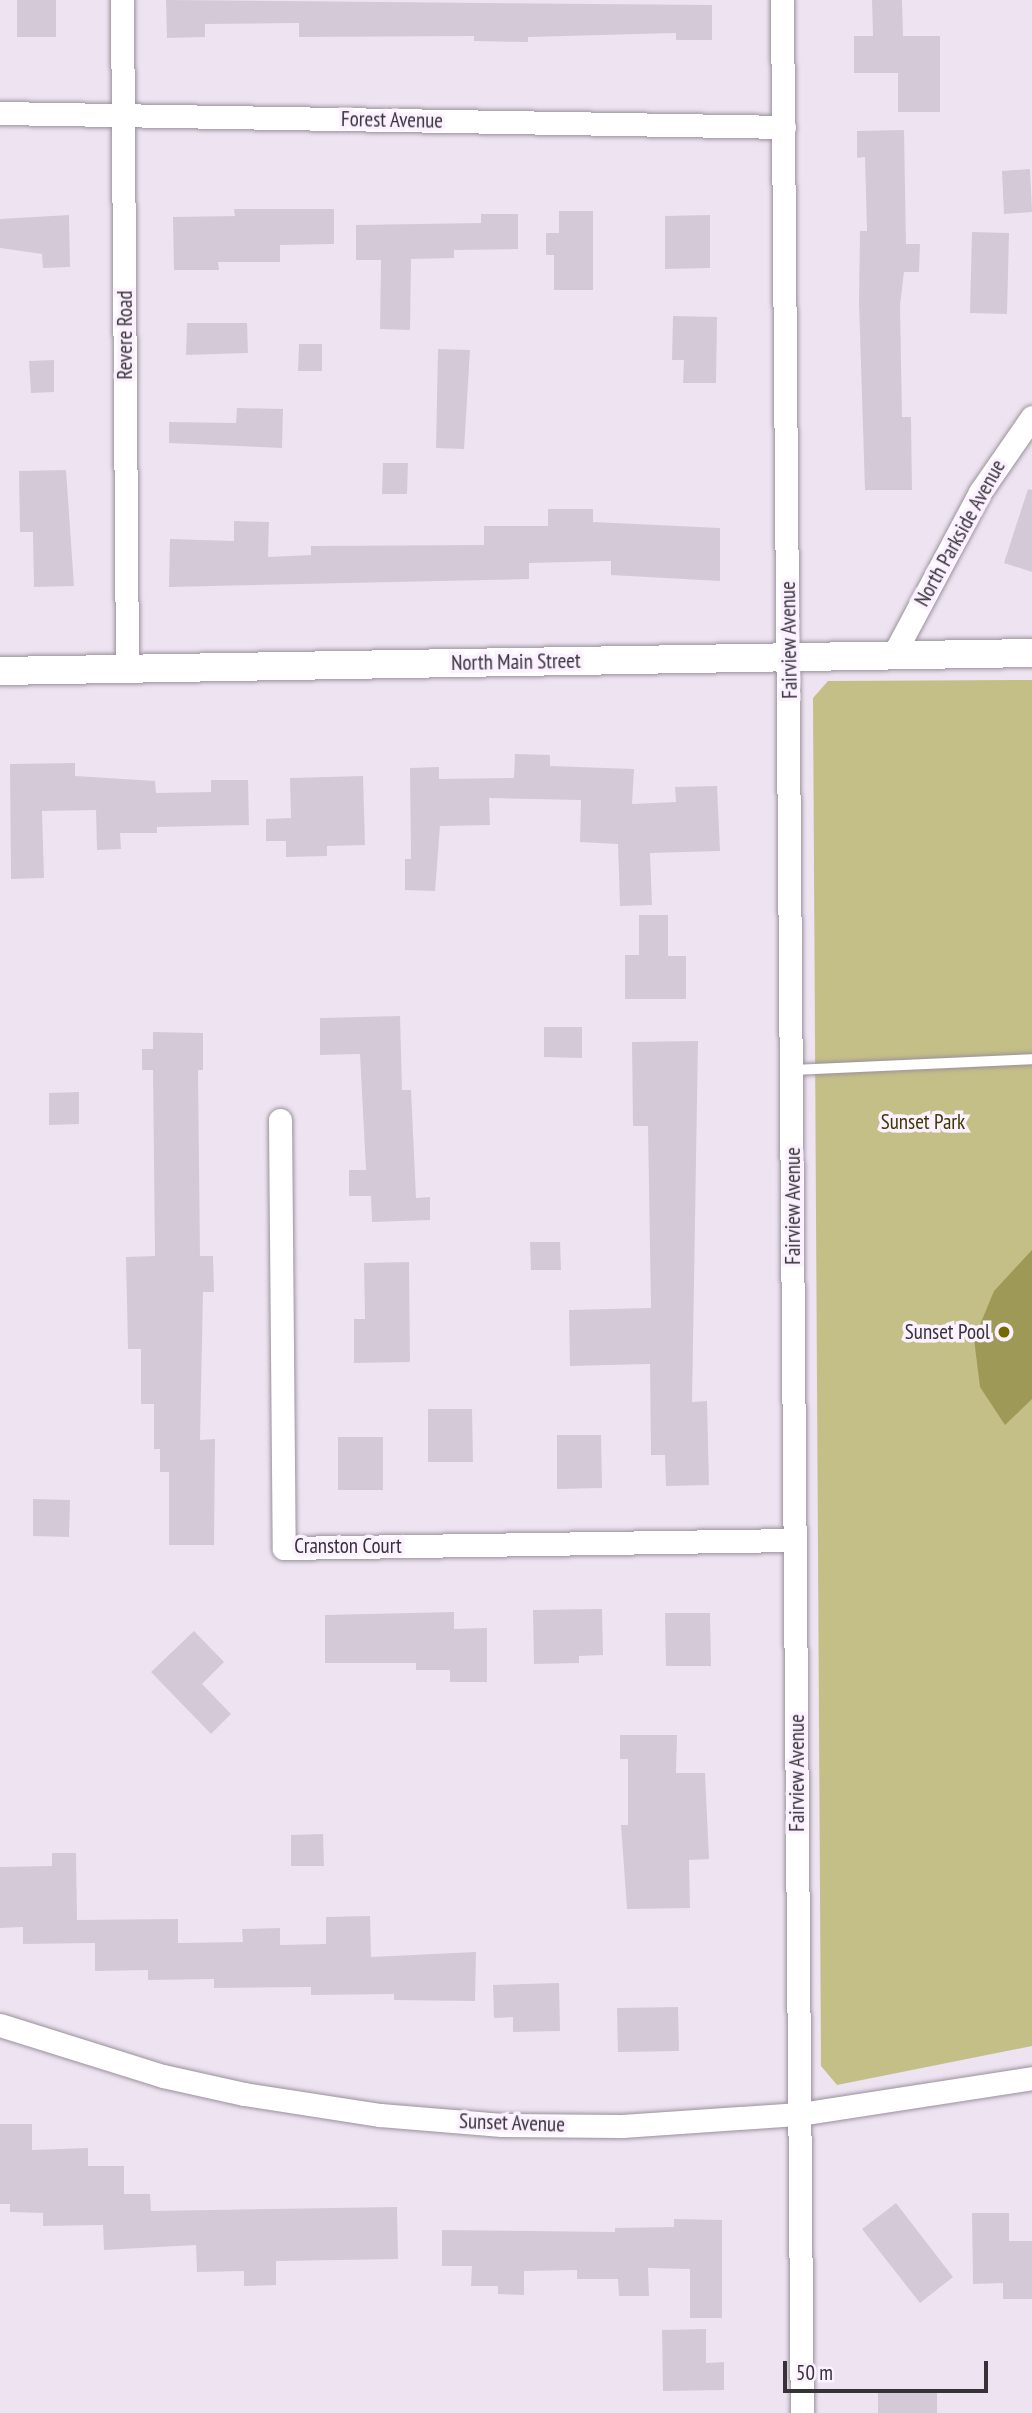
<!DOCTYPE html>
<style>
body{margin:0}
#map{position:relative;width:1032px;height:2413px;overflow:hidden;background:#eee4f1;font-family:"PT Sans Narrow",sans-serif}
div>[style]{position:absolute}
.green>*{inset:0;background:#c4bf86}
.water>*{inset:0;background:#9f9957}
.building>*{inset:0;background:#d4cad7}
.roads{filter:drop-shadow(0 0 2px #9a919d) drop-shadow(0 0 2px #9a919d)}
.service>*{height:10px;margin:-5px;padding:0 5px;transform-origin:5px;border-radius:5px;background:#fff}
.minor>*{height:23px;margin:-11.5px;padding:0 11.5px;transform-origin:11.5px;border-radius:11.5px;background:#fff}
.tertiary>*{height:28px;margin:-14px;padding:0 14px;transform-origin:14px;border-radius:14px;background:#fff}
.dots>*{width:19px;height:19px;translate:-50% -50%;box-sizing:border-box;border:4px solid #fbf1ff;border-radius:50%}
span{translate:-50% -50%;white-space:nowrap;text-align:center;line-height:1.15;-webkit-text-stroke:7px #fbf1ff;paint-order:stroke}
.street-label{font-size:21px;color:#363238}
.park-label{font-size:21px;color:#3e3801}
.poi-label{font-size:21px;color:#363238}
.right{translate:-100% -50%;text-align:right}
.scale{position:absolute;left:783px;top:2361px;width:205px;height:32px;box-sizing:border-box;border:4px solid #363238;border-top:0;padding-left:9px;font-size:21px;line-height:24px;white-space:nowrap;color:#363238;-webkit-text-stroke:5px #fbf1ff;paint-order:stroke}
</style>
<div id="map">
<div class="green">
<div style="clip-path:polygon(1032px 680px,1032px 2046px,837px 2085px,821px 2066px,813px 698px,828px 681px)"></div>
</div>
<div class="water">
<div style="clip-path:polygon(1032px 1250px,1032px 1399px,1005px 1425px,980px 1387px,974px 1339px,994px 1291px)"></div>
</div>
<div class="building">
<div style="clip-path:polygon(17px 0,56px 0,56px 37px,17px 37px)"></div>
<div style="clip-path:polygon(166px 0,712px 5px,712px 40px,676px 40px,676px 33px,528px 37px,528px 42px,474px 41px,474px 36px,299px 37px,299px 23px,205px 24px,205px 37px,167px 38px)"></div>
<div style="clip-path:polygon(872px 0,902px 0,903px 36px,940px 36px,940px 112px,898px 112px,898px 73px,854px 73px,854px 36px,873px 36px)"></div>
<div style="clip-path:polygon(904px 130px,906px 244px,920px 244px,919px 272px,904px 272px,900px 305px,902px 417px,911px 417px,912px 490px,865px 490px,859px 302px,860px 231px,867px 231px,865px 157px,857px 158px,857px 131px)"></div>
<div style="clip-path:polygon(1030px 169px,1032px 212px,1004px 214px,1002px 171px)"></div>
<div style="clip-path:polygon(234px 209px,334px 209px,334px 244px,280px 245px,280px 262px,218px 262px,219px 270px,174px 270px,173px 217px,235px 216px)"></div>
<div style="clip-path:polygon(559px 211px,593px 211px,593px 290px,554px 290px,554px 255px,546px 255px,546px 233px,559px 233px)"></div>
<div style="clip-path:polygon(481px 214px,518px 214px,518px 249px,454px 250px,454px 258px,411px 259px,410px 330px,380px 329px,381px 260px,356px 260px,356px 225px,481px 223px)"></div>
<div style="clip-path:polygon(69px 215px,70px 267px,43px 268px,42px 254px,0 248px,0 219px)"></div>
<div style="clip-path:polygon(710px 215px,710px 268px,665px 269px,665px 216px)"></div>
<div style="clip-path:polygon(972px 232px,1009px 233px,1007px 314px,970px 313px)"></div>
<div style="clip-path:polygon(673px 316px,717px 317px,716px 383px,683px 383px,684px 360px,672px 360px)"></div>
<div style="clip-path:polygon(187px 323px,247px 323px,248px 353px,186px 355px)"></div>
<div style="clip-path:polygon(299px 344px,322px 344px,322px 371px,298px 371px)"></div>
<div style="clip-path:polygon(438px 349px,470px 350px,464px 449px,436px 448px)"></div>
<div style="clip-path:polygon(54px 360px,54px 392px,31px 393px,29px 361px)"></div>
<div style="clip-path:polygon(237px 408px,283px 409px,282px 448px,169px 443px,169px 422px,236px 423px)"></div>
<div style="clip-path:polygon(383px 463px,408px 463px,407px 494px,382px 494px)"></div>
<div style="clip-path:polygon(66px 470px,74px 586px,34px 587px,33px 532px,20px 532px,19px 471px)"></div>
<div style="clip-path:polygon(1028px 489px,1032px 490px,1032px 572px,1004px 563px)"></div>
<div style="clip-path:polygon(548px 509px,593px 509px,593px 522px,720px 528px,720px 581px,611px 575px,611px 561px,529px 563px,529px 579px,169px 587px,170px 539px,234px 541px,234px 521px,269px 522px,268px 557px,311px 555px,311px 546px,484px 545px,484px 526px,548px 526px)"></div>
<div style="clip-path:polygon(515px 754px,550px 755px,550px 766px,634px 769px,632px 804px,676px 802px,675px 787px,717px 786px,720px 851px,650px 853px,652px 905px,620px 906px,618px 844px,580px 842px,581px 800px,489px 798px,490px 825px,440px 826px,435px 891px,405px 890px,405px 859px,411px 859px,410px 768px,439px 767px,439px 779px,514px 778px)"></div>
<div style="clip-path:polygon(75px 763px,75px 776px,155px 781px,156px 793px,211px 792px,211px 780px,248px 780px,249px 825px,157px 827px,157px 833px,120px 833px,121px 849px,97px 850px,96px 810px,42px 811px,44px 878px,11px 879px,10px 764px)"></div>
<div style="clip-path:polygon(363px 776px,365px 845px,327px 846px,327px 856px,286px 857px,286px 841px,266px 841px,266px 819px,291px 818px,290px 778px)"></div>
<div style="clip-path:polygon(639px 915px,668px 915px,668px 956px,686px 956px,686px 999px,625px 999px,625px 955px,639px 955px)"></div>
<div style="clip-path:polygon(400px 1016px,402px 1090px,411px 1090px,416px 1198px,430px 1197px,430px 1220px,372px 1222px,371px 1196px,349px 1196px,349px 1170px,366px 1170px,360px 1054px,320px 1055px,320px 1018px)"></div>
<div style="clip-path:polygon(544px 1027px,582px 1027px,582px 1058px,544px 1057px)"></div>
<div style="clip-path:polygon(153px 1032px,203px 1033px,203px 1070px,198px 1070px,200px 1256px,213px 1256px,214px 1292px,203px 1292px,200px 1440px,215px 1439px,214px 1545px,169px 1545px,169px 1472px,160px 1472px,160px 1449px,154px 1449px,154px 1404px,141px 1404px,141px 1349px,128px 1349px,126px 1257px,155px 1256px,153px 1070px,142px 1070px,142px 1049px,153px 1049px)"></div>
<div style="clip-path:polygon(698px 1041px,692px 1402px,707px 1401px,709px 1485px,666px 1486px,665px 1455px,651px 1455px,650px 1364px,570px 1366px,569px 1310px,651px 1308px,648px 1126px,633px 1126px,632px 1042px)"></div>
<div style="clip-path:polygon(79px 1092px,79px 1124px,49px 1125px,49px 1093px)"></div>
<div style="clip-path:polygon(530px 1242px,560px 1242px,561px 1270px,531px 1270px)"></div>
<div style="clip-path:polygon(409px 1262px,410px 1362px,354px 1363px,354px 1319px,365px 1319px,364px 1263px)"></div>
<div style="clip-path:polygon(428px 1409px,472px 1409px,473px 1462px,428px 1462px)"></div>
<div style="clip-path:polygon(557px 1435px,601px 1435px,602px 1488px,557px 1489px)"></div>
<div style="clip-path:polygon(338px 1437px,383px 1437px,383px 1490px,338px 1490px)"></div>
<div style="clip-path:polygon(33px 1499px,70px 1500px,69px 1537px,33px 1536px)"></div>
<div style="clip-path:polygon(602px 1609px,603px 1655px,579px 1656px,579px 1663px,534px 1664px,533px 1610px)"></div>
<div style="clip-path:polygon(454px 1612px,454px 1629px,487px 1628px,487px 1682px,450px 1682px,450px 1670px,416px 1670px,416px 1663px,325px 1663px,325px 1615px)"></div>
<div style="clip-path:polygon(665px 1613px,710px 1613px,711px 1666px,666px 1666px)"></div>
<div style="clip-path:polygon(194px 1631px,224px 1662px,202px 1684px,231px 1714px,211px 1734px,151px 1672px)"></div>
<div style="clip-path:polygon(620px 1735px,677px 1735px,676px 1773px,705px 1773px,709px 1859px,689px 1860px,690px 1908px,627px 1909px,621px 1825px,628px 1825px,628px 1759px,620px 1759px)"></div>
<div style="clip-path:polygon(323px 1834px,324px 1866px,291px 1866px,291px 1835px)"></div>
<div style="clip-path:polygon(52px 1853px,76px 1853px,77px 1920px,178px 1919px,178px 1943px,243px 1942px,242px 1929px,280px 1928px,280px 1945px,326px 1944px,326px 1917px,370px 1916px,371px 1957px,476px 1952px,475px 2001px,394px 2000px,394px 1994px,311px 1995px,311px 1987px,214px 1988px,214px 1979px,148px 1980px,148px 1970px,95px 1971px,95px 1943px,23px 1944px,23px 1927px,0 1928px,0 1867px,52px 1866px)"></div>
<div style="clip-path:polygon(559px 1983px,560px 2031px,513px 2032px,513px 2017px,494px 2018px,493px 1985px)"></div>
<div style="clip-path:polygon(678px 2007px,679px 2051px,618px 2052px,617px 2008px)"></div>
<div style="clip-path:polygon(0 2124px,32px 2124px,32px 2150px,88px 2148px,88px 2166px,124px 2166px,124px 2194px,150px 2194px,151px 2211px,397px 2207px,398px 2259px,276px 2261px,276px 2285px,244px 2286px,244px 2271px,197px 2272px,196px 2245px,104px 2250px,103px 2225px,43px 2226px,43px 2213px,10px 2212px,10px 2204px,0 2204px)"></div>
<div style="clip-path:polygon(896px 2203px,953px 2277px,920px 2303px,862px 2229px)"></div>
<div style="clip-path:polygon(972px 2213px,1009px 2213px,1009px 2241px,1032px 2241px,1032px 2299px,1003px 2299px,1003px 2283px,973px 2284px)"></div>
<div style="clip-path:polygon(674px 2219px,722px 2220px,722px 2318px,690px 2318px,690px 2269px,648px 2268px,649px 2296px,619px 2296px,618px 2279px,577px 2279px,577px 2270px,524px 2271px,524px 2295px,498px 2294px,498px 2286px,471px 2286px,472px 2266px,442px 2266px,442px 2230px,615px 2232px,615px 2228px,674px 2227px)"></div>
<div style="clip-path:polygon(706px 2329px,706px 2363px,724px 2362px,724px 2390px,663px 2391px,662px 2330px)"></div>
<div style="clip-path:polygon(937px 2390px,937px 2413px,878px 2413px,878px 2391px)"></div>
</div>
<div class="roads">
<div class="service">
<div style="left:792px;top:1070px;width:240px;rotate:-2.6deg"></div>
</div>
<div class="minor">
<div style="left:122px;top:0;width:670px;rotate:89.57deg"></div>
<div style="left:782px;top:0;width:2413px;rotate:89.53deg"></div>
<div style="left:0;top:113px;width:784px;rotate:1.02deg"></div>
<div style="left:895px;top:652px;width:181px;rotate:-62deg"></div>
<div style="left:980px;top:492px;width:91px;rotate:-55.3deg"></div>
<div style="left:280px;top:1120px;width:428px;rotate:89.5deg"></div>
<div style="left:284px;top:1548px;width:511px;rotate:-0.9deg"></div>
<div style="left:0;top:2025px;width:171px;rotate:17.4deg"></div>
<div style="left:163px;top:2076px;width:83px;rotate:12.5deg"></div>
<div style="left:244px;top:2094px;width:138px;rotate:8.8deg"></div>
<div style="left:380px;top:2115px;width:122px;rotate:4.7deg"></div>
<div style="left:502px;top:2125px;width:120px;rotate:0.5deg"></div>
<div style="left:622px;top:2126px;width:178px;rotate:-3.9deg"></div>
<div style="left:800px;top:2114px;width:235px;rotate:-8.8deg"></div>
</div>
<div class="tertiary">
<div style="left:0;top:671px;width:1032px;rotate:-1deg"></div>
</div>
</div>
<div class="dots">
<div style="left:1004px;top:1332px;background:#736a02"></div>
</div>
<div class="street-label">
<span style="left:392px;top:120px;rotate:1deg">Forest Avenue</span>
<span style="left:125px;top:335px;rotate:-90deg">Revere Road</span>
<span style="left:960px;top:533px;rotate:-61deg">North Parkside Avenue</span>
<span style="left:789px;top:640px;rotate:-91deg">Fairview Avenue</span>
<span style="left:516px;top:662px;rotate:-1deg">North Main Street</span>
<span style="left:793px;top:1206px;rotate:-90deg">Fairview Avenue</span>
<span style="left:348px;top:1546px">Cranston Court</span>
<span style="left:797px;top:1773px;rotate:-90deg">Fairview Avenue</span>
<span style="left:512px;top:2123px;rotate:2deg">Sunset Avenue</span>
</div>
<div class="park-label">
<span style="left:923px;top:1122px">Sunset Park</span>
</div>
<div class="poi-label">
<span class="right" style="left:990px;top:1332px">Sunset Pool</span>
</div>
<div class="scale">50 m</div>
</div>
